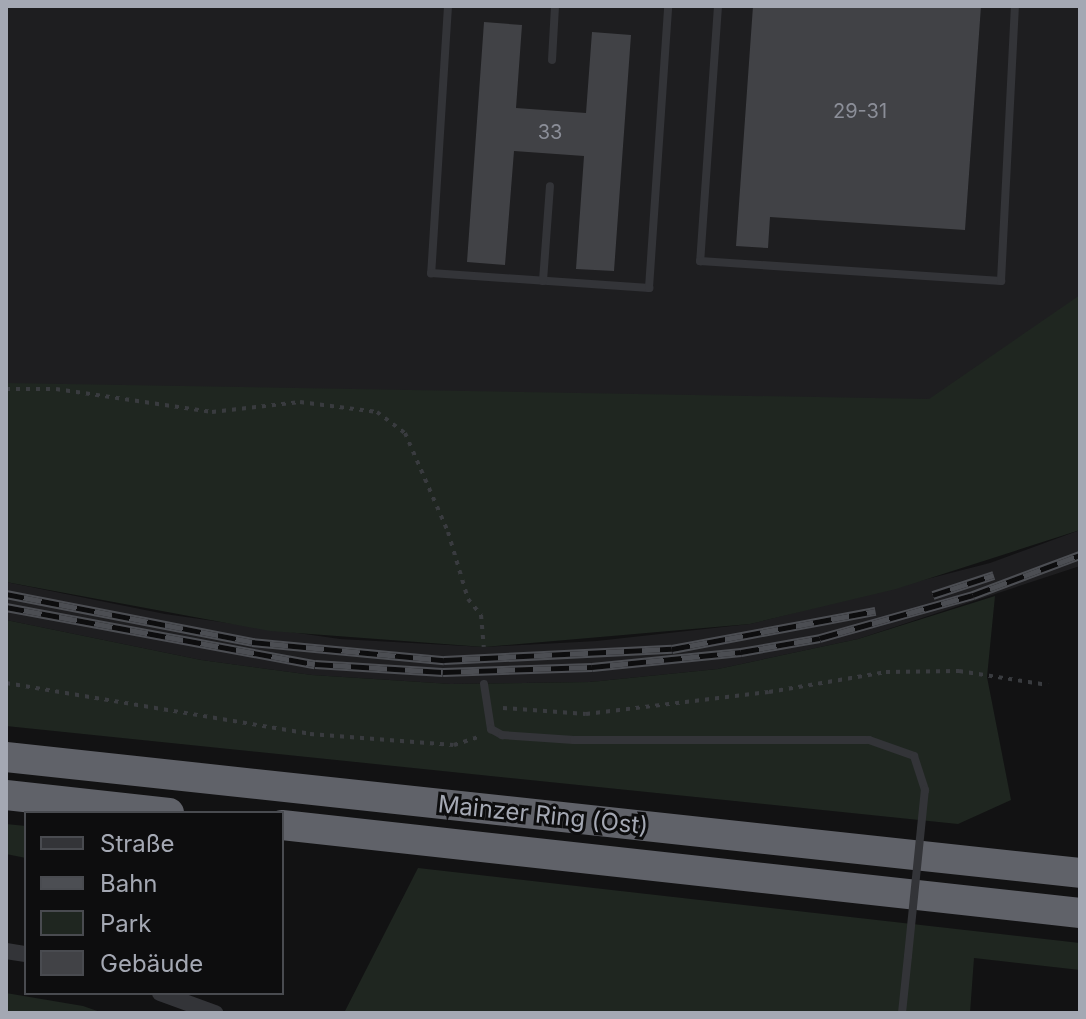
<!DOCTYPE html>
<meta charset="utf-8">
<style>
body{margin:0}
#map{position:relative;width:1086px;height:1019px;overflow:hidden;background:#121213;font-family:Inter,sans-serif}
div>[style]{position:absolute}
.built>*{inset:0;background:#1e1e20}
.green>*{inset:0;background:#1f2620}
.building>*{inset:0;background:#414246}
.path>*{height:4px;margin-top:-2px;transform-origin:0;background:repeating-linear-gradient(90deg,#393b3f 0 4px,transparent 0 10px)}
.lane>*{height:8px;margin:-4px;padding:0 4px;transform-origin:4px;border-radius:4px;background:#333438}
.street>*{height:16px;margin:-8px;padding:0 8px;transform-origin:8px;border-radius:8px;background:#333438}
.highway>*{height:30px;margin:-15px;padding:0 15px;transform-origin:15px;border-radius:15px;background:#606269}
.rail>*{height:9px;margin-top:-4.5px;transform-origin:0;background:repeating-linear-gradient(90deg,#0d0d0e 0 18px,#4c4e53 0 36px);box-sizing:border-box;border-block:2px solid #4c4e53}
.lane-bridge>*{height:8px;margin:-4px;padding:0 4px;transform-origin:4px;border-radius:4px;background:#333438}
span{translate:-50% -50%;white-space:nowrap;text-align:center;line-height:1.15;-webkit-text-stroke:6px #0d0d0e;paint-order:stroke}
.number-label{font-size:20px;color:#8b8e98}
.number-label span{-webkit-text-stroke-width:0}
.street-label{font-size:24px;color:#a4a8b3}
.frame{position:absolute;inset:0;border:8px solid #a4a8b3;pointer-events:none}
.legend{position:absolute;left:24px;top:811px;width:260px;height:184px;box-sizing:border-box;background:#0d0d0e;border:2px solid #494b50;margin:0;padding:10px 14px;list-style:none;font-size:24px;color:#a4a8b3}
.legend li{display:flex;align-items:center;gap:16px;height:40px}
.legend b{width:40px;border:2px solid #494b50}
</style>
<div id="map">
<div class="built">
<div style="clip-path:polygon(6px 6px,1080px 6px,1080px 394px,6px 527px)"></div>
<div style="clip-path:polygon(1080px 530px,1080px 566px,858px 639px,718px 669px,590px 682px,451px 684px,312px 675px,201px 660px,6px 620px,6px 582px,165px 614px,340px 639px,484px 647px,597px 641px,750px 624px,990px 563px)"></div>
</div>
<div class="green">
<div style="clip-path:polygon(1080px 295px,1080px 530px,896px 589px,750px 624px,484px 647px,270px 631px,6px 582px,6px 383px,929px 399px)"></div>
<div style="clip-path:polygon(995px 596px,987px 677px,1011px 800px,958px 824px,6px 726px,6px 620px,201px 660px,312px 675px,451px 684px,590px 682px,718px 669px,858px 639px)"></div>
<div style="clip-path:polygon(6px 824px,26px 826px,26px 858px,6px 854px)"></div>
<div style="clip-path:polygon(418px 868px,1080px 943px,1080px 970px,974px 958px,970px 1013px,344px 1013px)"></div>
<div style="clip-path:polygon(6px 993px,83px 1006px,103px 1013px,6px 1013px)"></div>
</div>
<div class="building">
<div style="clip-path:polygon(753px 6px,981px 6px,965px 230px,770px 217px,768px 248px,736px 246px)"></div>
<div style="clip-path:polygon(484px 22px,522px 25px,516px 108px,586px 113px,592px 32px,631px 35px,614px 271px,576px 269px,584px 156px,514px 151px,505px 265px,467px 262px)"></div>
</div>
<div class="path">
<div style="left:6px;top:389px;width:50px"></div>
<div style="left:56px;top:389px;width:158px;rotate:8.4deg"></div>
<div style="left:212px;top:412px;width:89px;rotate:-6.5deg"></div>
<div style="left:300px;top:402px;width:78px;rotate:7.4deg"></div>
<div style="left:377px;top:412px;width:35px;rotate:37deg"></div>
<div style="left:405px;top:433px;width:108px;rotate:66.5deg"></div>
<div style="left:448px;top:532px;width:70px;rotate:73.4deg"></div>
<div style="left:468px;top:599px;width:21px;rotate:51deg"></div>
<div style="left:481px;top:615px;width:32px;rotate:85deg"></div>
<div style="left:6px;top:683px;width:308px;rotate:9.5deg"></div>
<div style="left:310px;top:734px;width:144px;rotate:4.4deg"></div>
<div style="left:454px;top:745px;width:26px;rotate:-18deg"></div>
<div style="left:503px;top:708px;width:83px;rotate:4.1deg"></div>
<div style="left:586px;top:714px;width:184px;rotate:-6.9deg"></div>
<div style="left:769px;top:692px;width:119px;rotate:-9.7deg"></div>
<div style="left:886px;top:672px;width:73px;rotate:-0.8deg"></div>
<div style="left:959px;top:671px;width:90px;rotate:8.9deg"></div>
</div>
<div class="lane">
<div style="left:448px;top:6px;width:268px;rotate:93.6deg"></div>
<div style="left:431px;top:273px;width:219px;rotate:3.9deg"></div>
<div style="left:649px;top:288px;width:283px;rotate:-86.1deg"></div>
<div style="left:718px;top:6px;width:256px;rotate:94deg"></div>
<div style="left:700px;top:261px;width:302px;rotate:3.8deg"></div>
<div style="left:1001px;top:281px;width:275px;rotate:-87.1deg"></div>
<div style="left:552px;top:60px;width:54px;rotate:-86.8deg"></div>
<div style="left:543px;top:281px;width:95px;rotate:-85.8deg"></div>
<div style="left:484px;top:684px;width:46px;rotate:81.2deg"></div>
<div style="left:491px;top:729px;width:13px;rotate:29deg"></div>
<div style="left:502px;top:735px;width:72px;rotate:4deg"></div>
<div style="left:574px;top:740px;width:295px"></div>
<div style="left:869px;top:740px;width:48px;rotate:19.6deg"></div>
<div style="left:914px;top:756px;width:36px;rotate:72deg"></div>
<div style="left:902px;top:1013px;width:57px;rotate:-84deg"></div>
</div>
<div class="street">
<div style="left:6px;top:951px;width:20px;rotate:9deg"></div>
<div style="left:160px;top:993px;width:59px;rotate:20deg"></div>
</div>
<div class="highway">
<div style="left:6px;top:757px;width:1080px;rotate:6.16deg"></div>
<div style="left:6px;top:795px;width:164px;rotate:6.3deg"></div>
<div style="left:282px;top:825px;width:803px;rotate:6.29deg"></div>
</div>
<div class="rail">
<div style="left:6px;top:594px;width:251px;rotate:11deg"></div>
<div style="left:252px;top:642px;width:193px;rotate:5.4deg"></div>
<div style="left:444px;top:660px;width:228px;rotate:-2.8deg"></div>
<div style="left:672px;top:649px;width:207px;rotate:-10.6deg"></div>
<div style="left:933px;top:595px;width:64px;rotate:-18.2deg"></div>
<div style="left:6px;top:607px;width:314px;rotate:10.5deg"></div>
<div style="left:315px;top:664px;width:128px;rotate:3.6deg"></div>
<div style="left:443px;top:672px;width:149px;rotate:-1.9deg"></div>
<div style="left:592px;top:667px;width:150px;rotate:-5.7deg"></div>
<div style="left:741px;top:652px;width:80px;rotate:-10deg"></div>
<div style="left:820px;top:638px;width:159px;rotate:-15.7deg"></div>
<div style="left:973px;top:595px;width:114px;rotate:-20.5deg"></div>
</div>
<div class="lane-bridge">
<div style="left:908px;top:956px;width:167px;rotate:-84.2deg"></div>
</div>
<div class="number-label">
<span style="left:860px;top:111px">29-31</span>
<span style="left:550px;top:132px">33</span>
</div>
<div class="street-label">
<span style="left:543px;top:815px;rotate:6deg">Mainzer Ring (Ost)</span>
</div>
<div class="frame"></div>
<ul class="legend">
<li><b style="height:10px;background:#333438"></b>Straße</li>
<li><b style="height:10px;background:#4c4e53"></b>Bahn</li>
<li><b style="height:22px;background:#1f2620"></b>Park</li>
<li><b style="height:22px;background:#414246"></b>Gebäude</li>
</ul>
</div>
